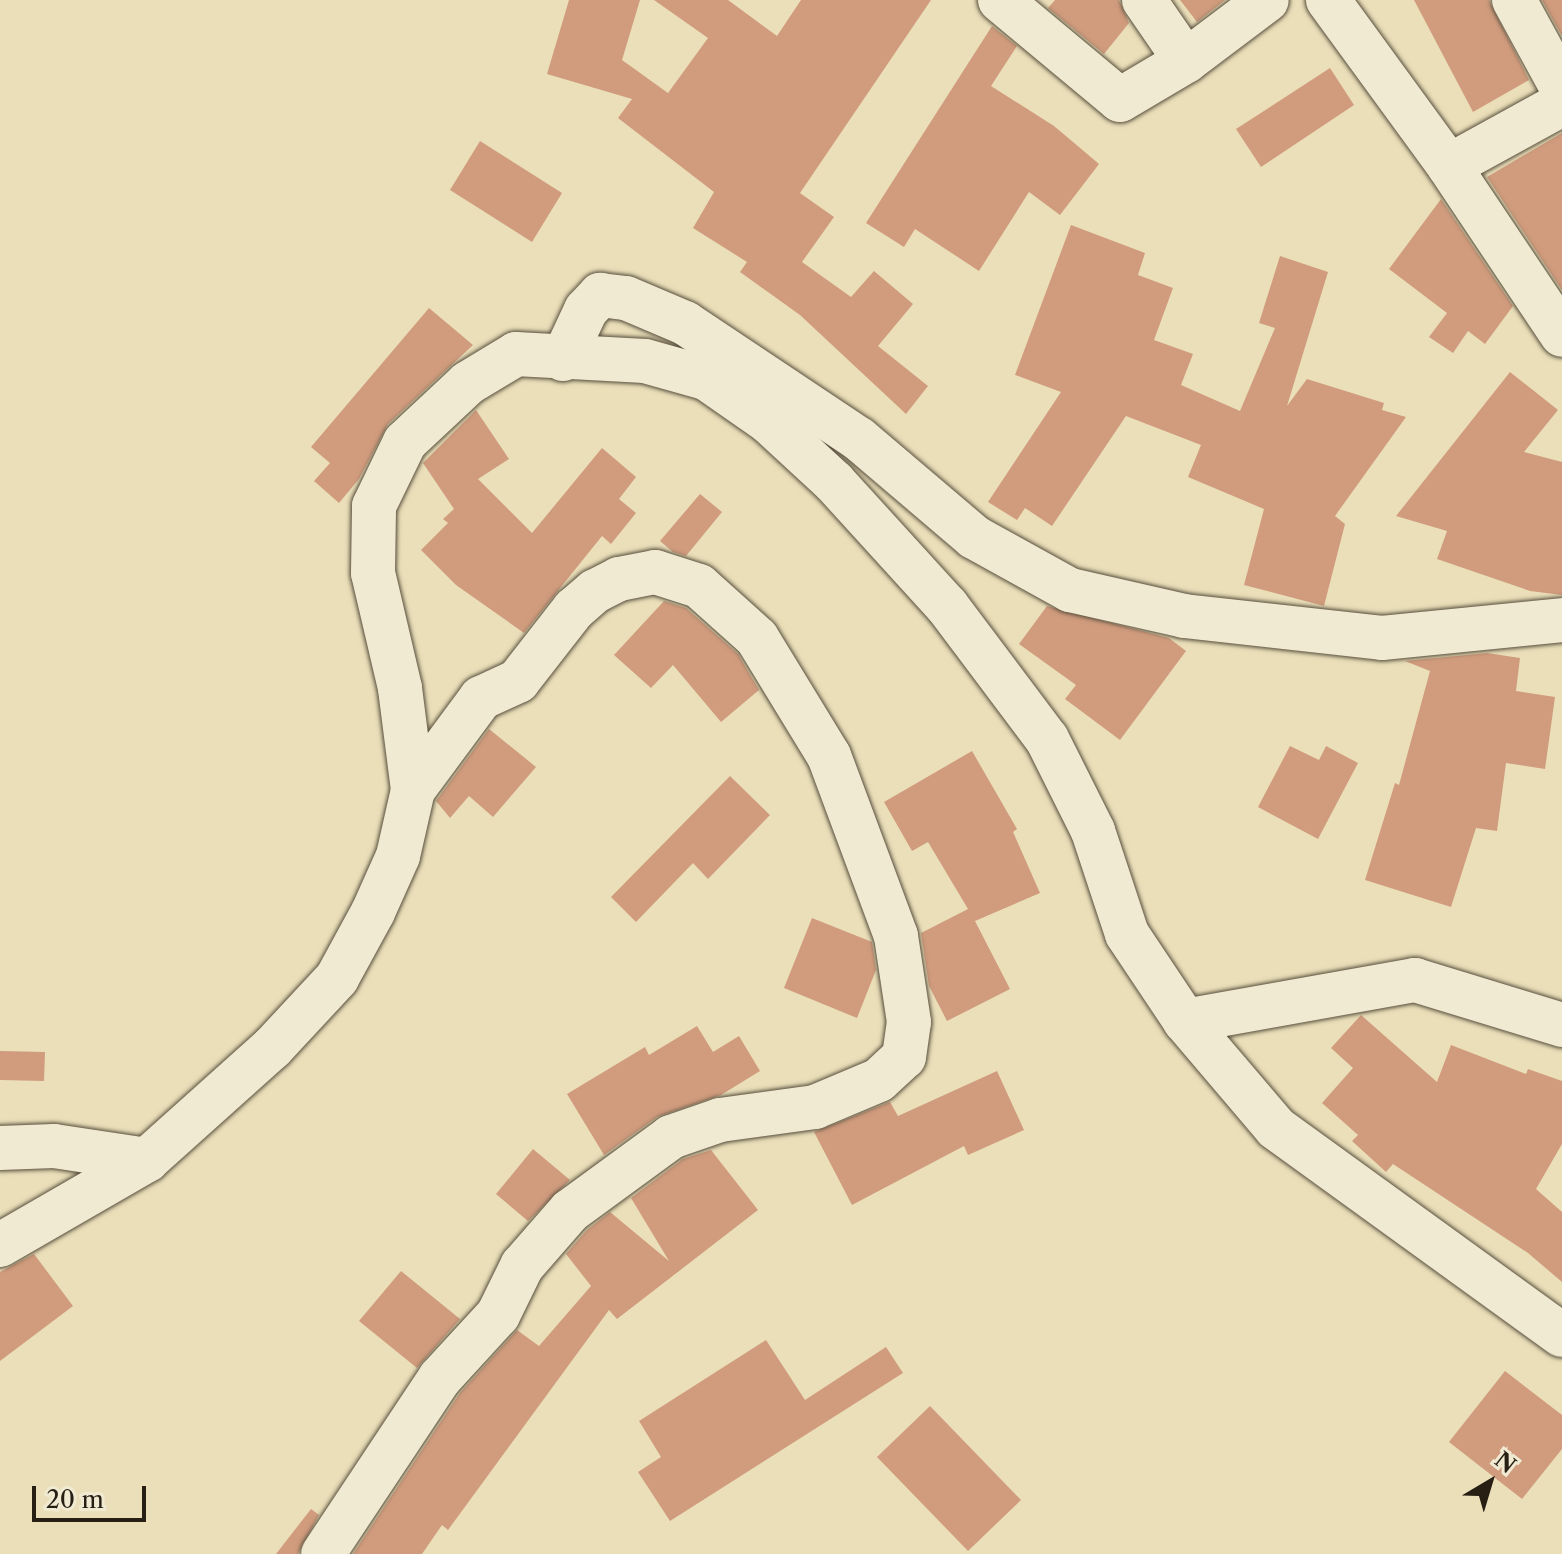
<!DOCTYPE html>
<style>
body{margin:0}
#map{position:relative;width:1562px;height:1554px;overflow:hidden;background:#eadfb9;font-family:"Libre Caslon Text",serif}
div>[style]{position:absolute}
.building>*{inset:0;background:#d19c7e}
.roads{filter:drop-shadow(0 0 2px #584e3d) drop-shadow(0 0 2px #584e3d)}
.street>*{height:44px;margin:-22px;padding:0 22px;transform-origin:22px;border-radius:22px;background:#f1ead2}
.secondary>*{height:44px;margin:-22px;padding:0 22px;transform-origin:22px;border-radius:22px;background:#f1ead2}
span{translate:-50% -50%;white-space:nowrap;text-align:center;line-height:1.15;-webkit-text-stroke:6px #f1ead2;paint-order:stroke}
.north{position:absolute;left:1450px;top:1442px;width:80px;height:80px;-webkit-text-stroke:6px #f1ead2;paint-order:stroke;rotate:38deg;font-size:22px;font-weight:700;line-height:32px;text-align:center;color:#271e14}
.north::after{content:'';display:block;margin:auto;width:28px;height:36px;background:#271e14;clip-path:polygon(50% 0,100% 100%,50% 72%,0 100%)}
.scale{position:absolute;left:32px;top:1486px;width:114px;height:36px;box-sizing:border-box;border:4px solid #271e14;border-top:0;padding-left:10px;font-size:24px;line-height:28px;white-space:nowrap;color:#271e14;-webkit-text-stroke:6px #f1ead2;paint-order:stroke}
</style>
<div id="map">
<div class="building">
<div style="clip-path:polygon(569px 0,640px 0,622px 60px,668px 93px,708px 38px,654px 0,728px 0,777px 36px,801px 0,931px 0,800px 193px,834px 217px,802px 262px,851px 297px,874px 271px,913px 304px,878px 346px,928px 386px,906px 414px,800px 315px,740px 272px,747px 262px,693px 228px,714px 192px,618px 118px,632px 99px,547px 74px)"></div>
<div style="clip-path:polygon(1055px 0,1119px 0,1129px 23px,1104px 54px,1048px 8px)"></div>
<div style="clip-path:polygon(1180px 0,1225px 0,1197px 22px)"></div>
<div style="clip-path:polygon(1414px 0,1489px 0,1529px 80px,1473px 112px)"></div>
<div style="clip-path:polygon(1542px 0,1562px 0,1562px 36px)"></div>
<div style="clip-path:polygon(992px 26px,1017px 46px,991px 86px,1054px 126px,1099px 164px,1060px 215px,1029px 192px,979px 271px,915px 229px,904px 247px,866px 223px)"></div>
<div style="clip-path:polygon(1330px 68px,1354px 105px,1261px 167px,1236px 129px)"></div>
<div style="clip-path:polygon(1562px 133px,1562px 290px,1487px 177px)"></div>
<div style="clip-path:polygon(480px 141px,562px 193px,532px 242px,450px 190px)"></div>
<div style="clip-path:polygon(1441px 199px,1513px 306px,1485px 344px,1468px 331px,1453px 353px,1429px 337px,1447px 313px,1389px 269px)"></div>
<div style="clip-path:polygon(1071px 225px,1145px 253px,1138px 275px,1173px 288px,1154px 340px,1193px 354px,1181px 385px,1240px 411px,1275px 328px,1259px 323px,1280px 256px,1328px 272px,1287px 406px,1307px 379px,1384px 403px,1382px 410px,1406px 417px,1335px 516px,1345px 524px,1324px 606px,1244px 585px,1264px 509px,1188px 477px,1201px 445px,1126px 416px,1052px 526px,1025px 508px,1017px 520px,988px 502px,1061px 392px,1015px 375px)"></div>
<div style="clip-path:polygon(429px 308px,473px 345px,388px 424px,359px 479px,339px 503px,314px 481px,330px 463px,311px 447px)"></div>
<div style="clip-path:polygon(1510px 372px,1558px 410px,1524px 452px,1562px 462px,1562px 595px,1530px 591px,1437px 559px,1447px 531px,1396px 516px)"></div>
<div style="clip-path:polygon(476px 410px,509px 459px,478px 479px,532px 533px,602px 448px,636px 477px,619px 499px,636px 513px,611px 544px,602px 536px,524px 633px,456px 585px,421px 550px,448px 523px,443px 519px,454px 509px,423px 463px)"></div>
<div style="clip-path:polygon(700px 494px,722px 512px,686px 556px,673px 552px,660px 541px)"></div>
<div style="clip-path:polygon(664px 601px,686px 608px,738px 654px,759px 690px,721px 722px,673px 665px,651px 688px,614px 655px)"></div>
<div style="clip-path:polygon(1047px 606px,1169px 638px,1186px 651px,1120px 740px,1065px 699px,1076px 685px,1019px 644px)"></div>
<div style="clip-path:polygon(1487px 653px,1520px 658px,1516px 691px,1555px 697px,1545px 769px,1506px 763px,1497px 831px,1476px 828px,1451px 907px,1365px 880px,1395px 783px,1399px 785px,1430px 671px,1405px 661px)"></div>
<div style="clip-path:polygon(489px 729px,536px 767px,493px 817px,469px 796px,450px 818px,436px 801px)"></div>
<div style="clip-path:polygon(1290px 746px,1319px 760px,1326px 746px,1358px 763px,1318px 839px,1258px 807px)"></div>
<div style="clip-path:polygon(972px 751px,1017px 829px,1013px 832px,1040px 893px,975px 921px,1010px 989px,947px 1021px,929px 986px,921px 933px,968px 909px,928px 842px,912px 851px,884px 802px)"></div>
<div style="clip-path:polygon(730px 776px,770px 815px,708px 879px,693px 863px,636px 922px,611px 897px)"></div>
<div style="clip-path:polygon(812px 918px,872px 942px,876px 970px,857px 1018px,784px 988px)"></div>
<div style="clip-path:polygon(1361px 1015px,1437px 1082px,1451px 1045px,1526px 1074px,1528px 1069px,1562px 1081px,1562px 1144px,1536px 1189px,1562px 1212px,1562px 1282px,1528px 1253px,1393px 1164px,1386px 1172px,1352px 1141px,1358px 1135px,1322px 1103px,1353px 1068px,1331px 1048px)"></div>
<div style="clip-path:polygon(697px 1026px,713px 1052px,739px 1036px,760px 1071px,721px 1095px,657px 1117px,604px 1155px,567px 1094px,645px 1047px,649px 1055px)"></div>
<div style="clip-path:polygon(0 1051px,45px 1052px,44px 1081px,0 1080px)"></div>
<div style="clip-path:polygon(997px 1071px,1024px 1130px,968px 1155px,964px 1146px,852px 1205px,814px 1132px,890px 1102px,898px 1116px)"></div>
<div style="clip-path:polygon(533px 1149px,570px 1180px,528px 1221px,496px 1194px)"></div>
<div style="clip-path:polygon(711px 1150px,758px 1210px,617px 1319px,609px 1310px,448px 1530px,442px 1525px,422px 1554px,353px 1554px,460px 1393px,517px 1330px,539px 1346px,591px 1286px,566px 1254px,587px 1230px,610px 1212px,669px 1261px,631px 1198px,683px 1159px)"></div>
<div style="clip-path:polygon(34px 1254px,73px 1306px,0 1361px,0 1272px)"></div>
<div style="clip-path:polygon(401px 1271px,460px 1319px,417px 1368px,359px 1321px)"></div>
<div style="clip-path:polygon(766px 1340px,805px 1400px,886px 1347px,903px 1373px,670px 1521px,638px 1472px,661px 1457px,639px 1421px)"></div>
<div style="clip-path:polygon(1505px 1371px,1562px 1415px,1562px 1449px,1522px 1499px,1449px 1442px)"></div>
<div style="clip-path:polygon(930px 1406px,1021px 1500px,968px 1551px,877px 1457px)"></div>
<div style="clip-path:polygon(311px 1509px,319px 1515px,298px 1554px,276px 1554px)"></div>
</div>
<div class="roads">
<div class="street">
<div style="left:1000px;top:0;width:156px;rotate:39.8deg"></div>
<div style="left:1120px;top:100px;width:77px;rotate:-30.6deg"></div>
<div style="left:1186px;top:61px;width:101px;rotate:-37deg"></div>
<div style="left:1144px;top:0;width:74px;rotate:55.5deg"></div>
<div style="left:1328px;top:0;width:205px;rotate:53.9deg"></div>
<div style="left:1449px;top:166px;width:203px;rotate:56.2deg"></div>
<div style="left:1514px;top:0;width:100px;rotate:61.4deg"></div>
<div style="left:1449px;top:166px;width:129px;rotate:-28.8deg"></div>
<div style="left:563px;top:359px;width:54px;rotate:-64.9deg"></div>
<div style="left:586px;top:310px;width:21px;rotate:-47deg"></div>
<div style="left:600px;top:295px;width:26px;rotate:7deg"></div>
<div style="left:626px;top:298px;width:64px;rotate:23deg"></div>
<div style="left:685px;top:323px;width:209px;rotate:33.7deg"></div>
<div style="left:859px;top:439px;width:151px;rotate:40.4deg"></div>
<div style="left:974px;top:537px;width:110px;rotate:28.9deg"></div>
<div style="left:1070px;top:590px;width:117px;rotate:12.8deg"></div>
<div style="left:1184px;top:616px;width:199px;rotate:6.3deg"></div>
<div style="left:1382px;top:638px;width:181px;rotate:-5.7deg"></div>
<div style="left:1185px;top:1021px;width:234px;rotate:-10.1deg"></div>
<div style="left:1415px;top:980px;width:154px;rotate:17deg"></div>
<div style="left:0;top:1148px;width:54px;rotate:-2.1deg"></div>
<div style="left:54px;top:1146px;width:94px;rotate:8.6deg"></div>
<div style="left:323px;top:1554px;width:211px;rotate:-56.4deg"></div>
<div style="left:440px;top:1378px;width:86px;rotate:-47.4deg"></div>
<div style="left:498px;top:1315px;width:55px;rotate:-63.9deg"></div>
<div style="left:522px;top:1266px;width:73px;rotate:-48.9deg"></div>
<div style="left:570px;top:1211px;width:125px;rotate:-36.2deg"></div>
<div style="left:671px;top:1137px;width:52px;rotate:-19.1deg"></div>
<div style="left:720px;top:1120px;width:96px;rotate:-7.8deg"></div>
<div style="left:815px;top:1107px;width:69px;rotate:-22.9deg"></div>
<div style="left:879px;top:1080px;width:34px;rotate:-43deg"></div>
<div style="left:904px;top:1057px;width:35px;rotate:-82deg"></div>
<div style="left:909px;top:1022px;width:87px;rotate:-98.6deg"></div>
<div style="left:896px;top:936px;width:192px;rotate:-110.4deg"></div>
<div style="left:829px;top:756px;width:138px;rotate:-121.4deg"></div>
<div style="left:757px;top:638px;width:78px;rotate:-138.1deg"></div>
<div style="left:699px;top:586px;width:46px;rotate:-162.3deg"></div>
<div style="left:655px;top:572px;width:37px;rotate:169deg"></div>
<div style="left:619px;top:579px;width:27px;rotate:153deg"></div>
<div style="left:595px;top:591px;width:28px;rotate:139deg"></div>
<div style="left:574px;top:609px;width:91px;rotate:127.9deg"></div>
<div style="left:518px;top:681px;width:41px;rotate:155.3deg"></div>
<div style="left:481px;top:698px;width:114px;rotate:126.5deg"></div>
</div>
<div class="secondary">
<div style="left:0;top:1245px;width:170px;rotate:-30deg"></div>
<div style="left:147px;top:1160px;width:168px;rotate:-41.9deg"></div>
<div style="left:272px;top:1048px;width:96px;rotate:-47.1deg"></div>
<div style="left:337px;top:978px;width:75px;rotate:-61.4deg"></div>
<div style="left:373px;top:912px;width:61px;rotate:-65.9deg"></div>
<div style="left:398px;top:856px;width:68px;rotate:-77.2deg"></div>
<div style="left:413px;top:790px;width:103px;rotate:-97.3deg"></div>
<div style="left:400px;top:688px;width:118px;rotate:-103.2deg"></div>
<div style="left:373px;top:573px;width:67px;rotate:-89.1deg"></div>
<div style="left:374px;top:506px;width:71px;rotate:-64.2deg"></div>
<div style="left:405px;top:442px;width:86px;rotate:-43.1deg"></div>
<div style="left:468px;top:383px;width:56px;rotate:-31.1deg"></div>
<div style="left:516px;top:354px;width:129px;rotate:3.1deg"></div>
<div style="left:645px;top:361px;width:63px;rotate:15.6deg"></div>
<div style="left:706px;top:378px;width:77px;rotate:34.9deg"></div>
<div style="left:769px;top:422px;width:88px;rotate:42.7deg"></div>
<div style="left:834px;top:482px;width:168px;rotate:47.7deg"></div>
<div style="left:947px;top:606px;width:166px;rotate:53.1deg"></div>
<div style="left:1047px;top:739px;width:103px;rotate:63.4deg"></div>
<div style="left:1093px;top:831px;width:108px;rotate:71.7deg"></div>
<div style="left:1127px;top:934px;width:105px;rotate:56.3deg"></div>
<div style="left:1185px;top:1021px;width:140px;rotate:49.6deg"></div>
<div style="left:1276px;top:1128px;width:353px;rotate:35.9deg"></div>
</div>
</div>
<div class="north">N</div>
<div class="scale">20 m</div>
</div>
